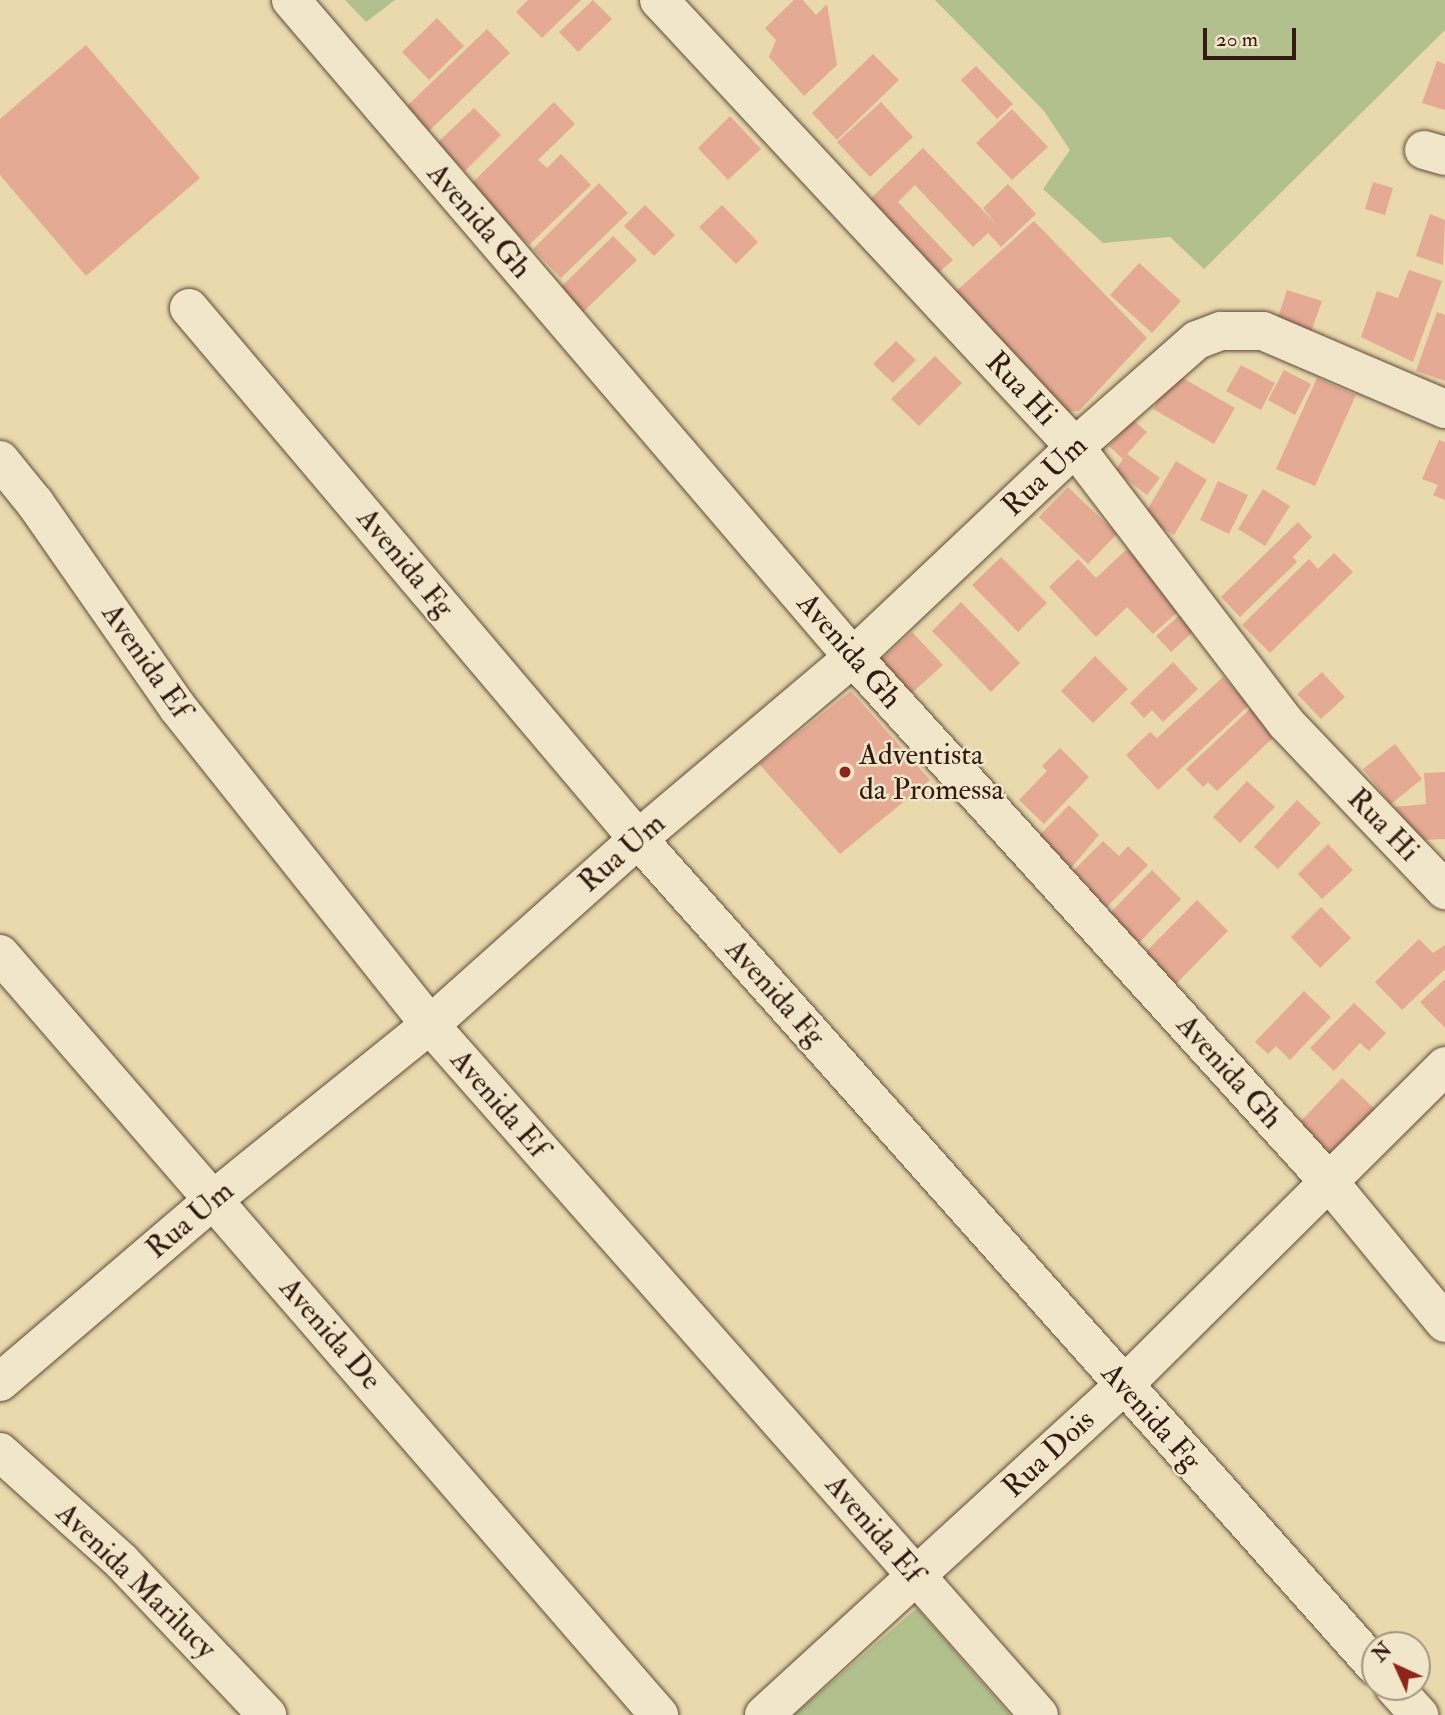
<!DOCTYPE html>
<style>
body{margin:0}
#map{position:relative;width:1445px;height:1715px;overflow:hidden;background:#ead9ad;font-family:"IM FELL Double Pica",serif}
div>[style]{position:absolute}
.green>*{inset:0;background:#b2c08d}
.building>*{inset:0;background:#e5aa93}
.roads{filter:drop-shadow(0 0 2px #604a3a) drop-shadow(0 0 2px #604a3a)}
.minor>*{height:38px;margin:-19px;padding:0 19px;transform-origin:19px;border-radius:19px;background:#f1e6ca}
.dots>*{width:19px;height:19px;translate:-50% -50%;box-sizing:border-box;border:4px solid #f1e6ca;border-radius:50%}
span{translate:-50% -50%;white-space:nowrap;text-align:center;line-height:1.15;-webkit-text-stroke:5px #f1e6ca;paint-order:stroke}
.street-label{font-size:30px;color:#321b13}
.poi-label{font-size:30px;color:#321b13}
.left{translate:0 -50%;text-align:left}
.north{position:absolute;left:1361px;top:1631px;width:70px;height:70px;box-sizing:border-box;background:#f1e6ca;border:2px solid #a59581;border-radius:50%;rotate:315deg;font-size:19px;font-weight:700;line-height:28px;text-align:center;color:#321b13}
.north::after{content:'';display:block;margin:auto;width:24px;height:32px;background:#8f2418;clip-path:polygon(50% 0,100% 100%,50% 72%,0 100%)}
.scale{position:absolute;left:1203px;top:28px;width:93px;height:32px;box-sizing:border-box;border:4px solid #321b13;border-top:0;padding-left:9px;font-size:21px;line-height:24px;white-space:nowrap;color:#321b13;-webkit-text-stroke:5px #f1e6ca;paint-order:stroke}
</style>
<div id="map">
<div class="green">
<div style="clip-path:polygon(345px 0,395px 0,366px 22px)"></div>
<div style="clip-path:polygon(935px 0,1445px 0,1445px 30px,1204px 269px,1170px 237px,1103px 243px,1043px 189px,1070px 150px,1044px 111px)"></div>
<div style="clip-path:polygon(917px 1608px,1010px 1715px,794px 1715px)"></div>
</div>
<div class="building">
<div style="clip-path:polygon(528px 0,581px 0,542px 38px,516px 12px)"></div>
<div style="clip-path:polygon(593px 0,612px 19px,578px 52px,559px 32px)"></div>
<div style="clip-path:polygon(794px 0,803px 0,816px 15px,827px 4px,837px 65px,804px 96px,769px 57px,776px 40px,765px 28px)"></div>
<div style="clip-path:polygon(437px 18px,464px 46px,429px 80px,402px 52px)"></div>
<div style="clip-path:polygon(487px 29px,510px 53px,429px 131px,406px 107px)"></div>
<div style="clip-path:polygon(86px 45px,200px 178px,86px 276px,0 175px,0 119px)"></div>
<div style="clip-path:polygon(873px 54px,899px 80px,837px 140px,812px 113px)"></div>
<div style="clip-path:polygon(1437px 61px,1445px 64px,1445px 110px,1422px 103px)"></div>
<div style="clip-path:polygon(976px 66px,1013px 104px,997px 119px,961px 80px)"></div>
<div style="clip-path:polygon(554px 102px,575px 124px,538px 160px,547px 168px,561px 154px,591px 185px,529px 245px,470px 185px)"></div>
<div style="clip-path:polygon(881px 102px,913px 137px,870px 177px,837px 142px)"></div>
<div style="clip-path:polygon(474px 108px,501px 135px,465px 171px,437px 143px)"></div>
<div style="clip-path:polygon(1012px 109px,1048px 147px,1012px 180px,976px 143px)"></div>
<div style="clip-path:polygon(730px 116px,761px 149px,728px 180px,698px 148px)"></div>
<div style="clip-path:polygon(923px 148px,997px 225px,983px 208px,1008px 184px,1036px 214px,1001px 247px,988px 233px,973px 247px,915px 185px,898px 202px,953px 260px,936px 275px,867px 202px)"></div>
<div style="clip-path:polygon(1373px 182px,1393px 188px,1385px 215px,1365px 209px)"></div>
<div style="clip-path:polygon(599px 183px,628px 213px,561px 278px,533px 249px)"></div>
<div style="clip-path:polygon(645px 205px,675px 235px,654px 256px,624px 226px)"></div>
<div style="clip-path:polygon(722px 205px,758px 242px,736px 264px,699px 227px)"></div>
<div style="clip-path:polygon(1430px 214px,1445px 220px,1443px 265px,1416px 256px)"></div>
<div style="clip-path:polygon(1034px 221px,1147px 338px,1079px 411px,1055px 412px,953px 294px)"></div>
<div style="clip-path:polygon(613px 236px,637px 260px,582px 313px,559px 289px)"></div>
<div style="clip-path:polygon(1139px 263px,1181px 301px,1152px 333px,1110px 295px)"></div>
<div style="clip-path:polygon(1409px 270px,1442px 281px,1413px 362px,1361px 337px,1377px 291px,1398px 298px)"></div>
<div style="clip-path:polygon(1287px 290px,1322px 301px,1311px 332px,1277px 320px)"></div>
<div style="clip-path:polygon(1437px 312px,1445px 315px,1445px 381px,1416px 371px)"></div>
<div style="clip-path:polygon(896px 341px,916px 360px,893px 383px,873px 364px)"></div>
<div style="clip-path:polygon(935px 356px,962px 383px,919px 426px,891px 399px)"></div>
<div style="clip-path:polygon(1241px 365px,1275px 383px,1261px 410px,1226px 391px)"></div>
<div style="clip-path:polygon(1284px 370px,1311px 384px,1295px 415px,1268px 400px)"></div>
<div style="clip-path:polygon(1174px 373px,1235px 408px,1214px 444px,1153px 409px)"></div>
<div style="clip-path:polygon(1317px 378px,1356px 395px,1315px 486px,1276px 469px)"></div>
<div style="clip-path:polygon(1133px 420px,1147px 432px,1127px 454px,1160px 478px,1147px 495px,1115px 471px,1123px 459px,1109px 446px)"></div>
<div style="clip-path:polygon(1439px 440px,1445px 442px,1445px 500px,1433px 495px,1438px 485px,1422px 479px)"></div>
<div style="clip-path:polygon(1176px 461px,1207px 480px,1174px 535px,1143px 517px)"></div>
<div style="clip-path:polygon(1218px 481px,1248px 495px,1229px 534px,1200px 520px)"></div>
<div style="clip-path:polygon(1068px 487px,1117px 534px,1088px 564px,1039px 517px)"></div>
<div style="clip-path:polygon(1263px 489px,1290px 506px,1265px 546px,1238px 529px)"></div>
<div style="clip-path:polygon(1298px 522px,1312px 537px,1293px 557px,1297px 562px,1240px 617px,1221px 597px)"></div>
<div style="clip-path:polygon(1127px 549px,1182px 608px,1153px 634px,1127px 607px,1096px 637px,1049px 587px,1078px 559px,1096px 578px)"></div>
<div style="clip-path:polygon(1334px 553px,1353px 572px,1270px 653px,1242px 625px,1309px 559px,1318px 569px)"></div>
<div style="clip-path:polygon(1001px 557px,1047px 603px,1018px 632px,972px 585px)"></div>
<div style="clip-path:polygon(961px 602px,1020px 663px,991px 692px,932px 631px)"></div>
<div style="clip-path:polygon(1181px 614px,1195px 630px,1171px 652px,1156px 636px)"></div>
<div style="clip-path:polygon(912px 632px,943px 665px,904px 700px,873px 667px)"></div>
<div style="clip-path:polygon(1095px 656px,1128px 689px,1093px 723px,1061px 691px)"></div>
<div style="clip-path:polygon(1173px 662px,1198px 689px,1163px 722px,1152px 710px,1144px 718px,1130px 703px)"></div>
<div style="clip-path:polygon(1322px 672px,1345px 697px,1321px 719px,1297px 694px)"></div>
<div style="clip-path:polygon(1223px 677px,1249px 705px,1158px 790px,1126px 755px,1150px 732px,1157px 738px)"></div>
<div style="clip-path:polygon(851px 691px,930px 780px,840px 854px,759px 764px)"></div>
<div style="clip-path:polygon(1251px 708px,1276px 735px,1217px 791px,1208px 782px,1203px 787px,1186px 769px)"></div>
<div style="clip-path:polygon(1395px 744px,1422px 779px,1391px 804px,1363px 769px)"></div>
<div style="clip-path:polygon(1060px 748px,1089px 777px,1044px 824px,1019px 800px,1047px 771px,1042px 766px)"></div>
<div style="clip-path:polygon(1445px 772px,1445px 839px,1422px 840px,1395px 807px,1426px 804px,1424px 773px)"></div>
<div style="clip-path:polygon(1247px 781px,1275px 807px,1240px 843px,1213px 817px)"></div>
<div style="clip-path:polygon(1297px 800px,1321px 823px,1278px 869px,1254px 847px)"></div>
<div style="clip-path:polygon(1069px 805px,1099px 835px,1066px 874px,1033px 842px)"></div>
<div style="clip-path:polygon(1103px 841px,1119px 856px,1128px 846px,1148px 865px,1101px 913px,1083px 894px,1090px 887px,1073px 871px)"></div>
<div style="clip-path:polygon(1328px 844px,1353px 870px,1322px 899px,1298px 874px)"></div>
<div style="clip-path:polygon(1152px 870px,1181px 899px,1137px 945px,1107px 916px)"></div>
<div style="clip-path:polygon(1197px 900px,1228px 931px,1171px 989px,1140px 958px)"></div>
<div style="clip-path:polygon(1321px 907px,1351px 938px,1320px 968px,1291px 937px)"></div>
<div style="clip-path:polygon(1419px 939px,1433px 953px,1445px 945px,1445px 969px,1402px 1010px,1375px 982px)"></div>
<div style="clip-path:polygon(1445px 979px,1445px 1028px,1420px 1002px)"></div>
<div style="clip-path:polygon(1304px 991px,1331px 1017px,1290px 1060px,1276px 1046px,1268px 1054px,1255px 1042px)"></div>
<div style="clip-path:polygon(1354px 1003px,1386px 1033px,1369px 1051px,1360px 1043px,1334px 1071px,1310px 1048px)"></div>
<div style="clip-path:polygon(1342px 1078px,1375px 1109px,1332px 1154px,1299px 1123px)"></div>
</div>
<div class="roads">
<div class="minor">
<div style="left:291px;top:0;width:865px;rotate:49.46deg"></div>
<div style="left:853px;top:657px;width:710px;rotate:47.8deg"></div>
<div style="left:1330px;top:1183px;width:181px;rotate:50.6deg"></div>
<div style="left:659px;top:0;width:611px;rotate:47.06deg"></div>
<div style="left:1075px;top:447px;width:347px;rotate:52.6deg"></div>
<div style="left:1286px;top:723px;width:231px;rotate:46.4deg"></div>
<div style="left:1424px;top:150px;width:22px;rotate:16deg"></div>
<div style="left:189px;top:308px;width:695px;rotate:49.78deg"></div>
<div style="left:638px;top:839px;width:1108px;rotate:48.29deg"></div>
<div style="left:0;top:460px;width:55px;rotate:50.9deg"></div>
<div style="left:35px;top:503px;width:250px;rotate:55.1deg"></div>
<div style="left:178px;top:708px;width:405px;rotate:51.5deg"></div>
<div style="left:430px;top:1025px;width:920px;rotate:48.57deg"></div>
<div style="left:0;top:954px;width:1007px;rotate:49.11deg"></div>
<div style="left:0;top:1382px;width:282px;rotate:-40.5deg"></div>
<div style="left:214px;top:1199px;width:277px;rotate:-38.9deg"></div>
<div style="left:430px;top:1025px;width:279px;rotate:-41.8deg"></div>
<div style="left:638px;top:839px;width:282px;rotate:-40.2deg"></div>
<div style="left:853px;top:657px;width:306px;rotate:-43.4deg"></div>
<div style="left:1075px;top:447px;width:162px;rotate:-41.3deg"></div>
<div style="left:1197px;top:340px;width:26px;rotate:-21deg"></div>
<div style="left:1221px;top:331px;width:42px"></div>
<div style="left:1263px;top:331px;width:198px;rotate:23.2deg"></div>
<div style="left:0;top:1452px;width:164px;rotate:42deg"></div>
<div style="left:122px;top:1562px;width:211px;rotate:46.5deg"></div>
<div style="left:1394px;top:1687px;width:38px;rotate:48deg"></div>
<div style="left:764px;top:1715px;width:487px;rotate:-42.5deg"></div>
<div style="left:1123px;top:1386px;width:454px;rotate:-44.8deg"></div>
</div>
</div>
<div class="dots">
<div style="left:845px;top:772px;background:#8f2418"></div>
</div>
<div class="street-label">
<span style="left:479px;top:221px;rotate:49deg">Avenida Gh</span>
<span style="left:1021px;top:389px;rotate:47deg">Rua Hi</span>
<span style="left:1045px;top:476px;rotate:-43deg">Rua Um</span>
<span style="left:405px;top:563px;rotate:50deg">Avenida Fg</span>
<span style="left:849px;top:651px;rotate:49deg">Avenida Gh</span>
<span style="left:146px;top:661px;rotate:55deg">Avenida Ef</span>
<span style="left:1383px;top:825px;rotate:46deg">Rua Hi</span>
<span style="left:622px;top:853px;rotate:-41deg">Rua Um</span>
<span style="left:775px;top:993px;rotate:48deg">Avenida Fg</span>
<span style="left:1229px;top:1072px;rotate:48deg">Avenida Gh</span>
<span style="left:499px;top:1104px;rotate:49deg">Avenida Ef</span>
<span style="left:190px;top:1220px;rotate:-40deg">Rua Um</span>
<span style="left:330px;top:1334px;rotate:49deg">Avenida De</span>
<span style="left:1151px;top:1417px;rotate:48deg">Avenida Fg</span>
<span style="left:1049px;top:1454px;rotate:-43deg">Rua Dois</span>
<span style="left:874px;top:1529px;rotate:49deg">Avenida Ef</span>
<span style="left:136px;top:1581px;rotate:44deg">Avenida Marilucy</span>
</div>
<div class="poi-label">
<span class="left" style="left:859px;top:772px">Adventista<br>da Promessa</span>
</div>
<div class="north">N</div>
<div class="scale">20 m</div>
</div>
